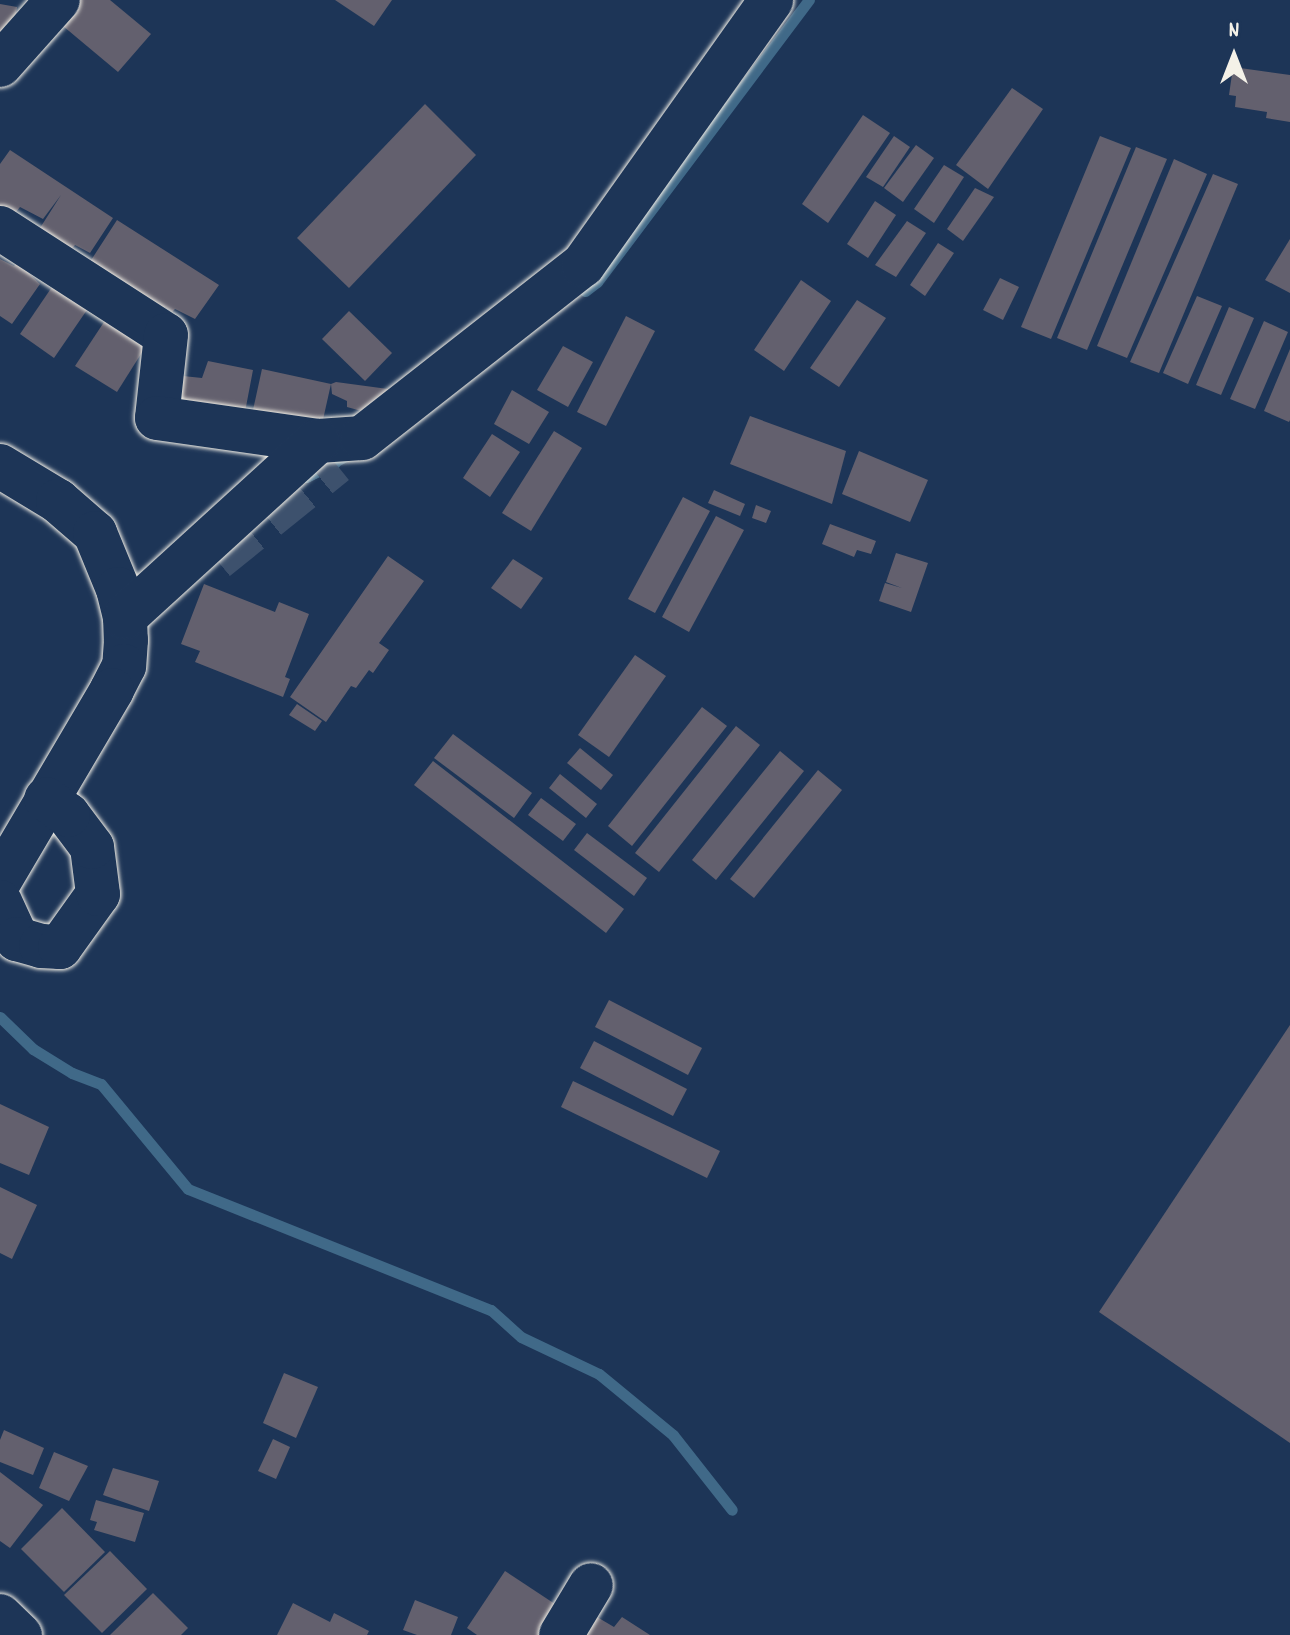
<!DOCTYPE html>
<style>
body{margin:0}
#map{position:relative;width:1290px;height:1635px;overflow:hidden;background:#1d3557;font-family:Dekko,sans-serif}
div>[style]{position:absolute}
.stream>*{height:11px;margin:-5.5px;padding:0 5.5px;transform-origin:5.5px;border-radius:5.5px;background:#406988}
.building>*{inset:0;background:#63606e}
.minor-tunnel>*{height:44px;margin-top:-22px;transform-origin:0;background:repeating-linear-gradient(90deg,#3d516d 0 44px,transparent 0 66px)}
.roads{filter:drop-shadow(0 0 2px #f4f1e8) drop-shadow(0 0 2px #f4f1e8)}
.minor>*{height:44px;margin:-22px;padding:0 22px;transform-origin:22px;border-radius:22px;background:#1d3557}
span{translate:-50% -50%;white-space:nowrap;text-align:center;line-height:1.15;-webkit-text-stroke:8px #1d3557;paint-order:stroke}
.north{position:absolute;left:1194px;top:16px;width:80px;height:80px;-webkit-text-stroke:6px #1d3557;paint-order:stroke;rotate:0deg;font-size:22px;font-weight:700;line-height:32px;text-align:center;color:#f4f1e8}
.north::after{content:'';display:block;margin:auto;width:28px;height:36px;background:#f4f1e8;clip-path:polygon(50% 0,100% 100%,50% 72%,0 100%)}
</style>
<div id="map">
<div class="stream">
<div style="left:585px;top:291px;width:15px;rotate:-37deg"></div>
<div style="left:597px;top:282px;width:353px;rotate:-53.1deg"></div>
<div style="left:306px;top:477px;width:47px;rotate:-28.2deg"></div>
<div style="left:306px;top:477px;width:32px;rotate:-26deg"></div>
<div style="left:0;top:1017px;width:46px;rotate:44.1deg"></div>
<div style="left:33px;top:1049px;width:46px;rotate:31.6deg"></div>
<div style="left:72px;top:1073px;width:31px;rotate:21deg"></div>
<div style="left:101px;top:1084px;width:136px;rotate:50.4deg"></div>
<div style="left:188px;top:1189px;width:326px;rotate:21.8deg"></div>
<div style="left:491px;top:1310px;width:40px;rotate:42deg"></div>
<div style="left:521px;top:1337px;width:86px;rotate:25.4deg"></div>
<div style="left:599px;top:1374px;width:96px;rotate:39.5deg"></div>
<div style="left:673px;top:1435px;width:95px;rotate:51.8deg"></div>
</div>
<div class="building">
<div style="clip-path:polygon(73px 0,110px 0,151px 34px,118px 72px,57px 21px)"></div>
<div style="clip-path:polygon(335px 0,392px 0,374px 26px)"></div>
<div style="clip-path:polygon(0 4px,17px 7px,13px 36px,0 35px)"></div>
<div style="clip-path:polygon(1233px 67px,1290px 75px,1290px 122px,1266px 118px,1267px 112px,1235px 107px,1236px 96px,1229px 95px)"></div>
<div style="clip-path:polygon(1012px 88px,1043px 109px,988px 189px,956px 165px)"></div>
<div style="clip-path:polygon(425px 104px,476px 155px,349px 288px,297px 238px)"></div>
<div style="clip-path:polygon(863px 115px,890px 133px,828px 223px,802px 204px)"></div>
<div style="clip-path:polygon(894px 136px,910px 147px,883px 187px,866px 177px)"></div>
<div style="clip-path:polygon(1100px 136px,1131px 148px,1051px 339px,1021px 327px)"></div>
<div style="clip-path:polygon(916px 145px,934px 158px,903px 202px,884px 188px)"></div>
<div style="clip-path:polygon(1136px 147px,1167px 159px,1087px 350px,1057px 338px)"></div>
<div style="clip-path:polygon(10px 150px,113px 218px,90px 253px,75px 245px,70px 251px,33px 239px,61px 195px,43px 219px,20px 207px,8px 222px,0 216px,0 164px)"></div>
<div style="clip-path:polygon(1174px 159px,1207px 174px,1127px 358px,1097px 346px)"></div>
<div style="clip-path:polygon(944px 165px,964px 177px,934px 223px,914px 209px)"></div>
<div style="clip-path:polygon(1213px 174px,1238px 184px,1159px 373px,1130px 362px)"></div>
<div style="clip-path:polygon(975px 188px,994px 197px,963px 241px,947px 229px)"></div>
<div style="clip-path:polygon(875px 201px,896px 215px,868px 258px,847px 244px)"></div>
<div style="clip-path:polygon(117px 220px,219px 285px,195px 319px,175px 309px,172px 312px,165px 307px,159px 312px,86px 268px)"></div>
<div style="clip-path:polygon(907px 221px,926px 233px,896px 277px,875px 265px)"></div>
<div style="clip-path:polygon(1290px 239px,1290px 293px,1265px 280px)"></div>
<div style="clip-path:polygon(938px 243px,954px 253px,925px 296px,910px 285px)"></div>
<div style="clip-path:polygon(0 259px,14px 266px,18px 263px,40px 284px,12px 324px,0 316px)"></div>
<div style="clip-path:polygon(1000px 278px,1019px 287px,1003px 320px,983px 310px)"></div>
<div style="clip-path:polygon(801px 280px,831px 301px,784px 371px,754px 350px)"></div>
<div style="clip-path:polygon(54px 284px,89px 307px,54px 358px,20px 334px)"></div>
<div style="clip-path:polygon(1197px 296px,1222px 306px,1188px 384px,1163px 373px)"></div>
<div style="clip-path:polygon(857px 300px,886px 318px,839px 387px,810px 368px)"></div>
<div style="clip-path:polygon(1229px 307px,1254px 318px,1221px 395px,1196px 385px)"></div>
<div style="clip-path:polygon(349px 311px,392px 353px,365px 381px,322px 339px)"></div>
<div style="clip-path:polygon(626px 316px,655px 331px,606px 426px,577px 412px)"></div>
<div style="clip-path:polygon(106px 319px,146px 346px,117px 392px,75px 366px)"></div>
<div style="clip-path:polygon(1264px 321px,1288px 332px,1255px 409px,1230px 399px)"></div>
<div style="clip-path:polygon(563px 346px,593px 362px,568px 407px,537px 390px)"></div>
<div style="clip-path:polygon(1290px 349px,1290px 420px,1289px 422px,1264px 411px)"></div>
<div style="clip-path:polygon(208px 361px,253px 370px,245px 412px,179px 403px,183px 376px,202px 378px)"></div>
<div style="clip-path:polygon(262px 369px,331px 384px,322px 424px,253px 410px)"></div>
<div style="clip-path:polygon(336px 382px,388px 389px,390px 394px,365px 412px,347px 407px,347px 401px,332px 394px,331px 384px)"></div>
<div style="clip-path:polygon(512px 390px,549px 412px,529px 444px,494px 424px)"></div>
<div style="clip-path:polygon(750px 416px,846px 451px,832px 504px,730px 464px)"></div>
<div style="clip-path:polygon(554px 431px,582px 448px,531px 531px,502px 513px)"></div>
<div style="clip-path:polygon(492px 434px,520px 452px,490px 497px,463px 478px)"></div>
<div style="clip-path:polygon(859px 451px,928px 480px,910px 522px,842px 494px)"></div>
<div style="clip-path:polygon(714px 490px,745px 504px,740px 516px,708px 503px)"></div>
<div style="clip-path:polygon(683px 497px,710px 511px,655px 613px,628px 599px)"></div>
<div style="clip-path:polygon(756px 505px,771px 511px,766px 523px,752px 518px)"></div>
<div style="clip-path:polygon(716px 516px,744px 530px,689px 632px,662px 617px)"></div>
<div style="clip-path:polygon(830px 524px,876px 541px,871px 554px,857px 550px,854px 557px,822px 544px)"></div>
<div style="clip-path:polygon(896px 553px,928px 563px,911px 612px,879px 601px,885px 583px,902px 588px,886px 582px)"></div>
<div style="clip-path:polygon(388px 556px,424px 581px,379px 643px,389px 650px,373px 673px,369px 670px,356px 688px,351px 686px,326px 722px,290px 697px)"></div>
<div style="clip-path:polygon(513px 559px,543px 578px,521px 609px,491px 588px)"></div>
<div style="clip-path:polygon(204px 584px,275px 612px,279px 602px,309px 614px,285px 677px,290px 679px,283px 697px,195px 662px,200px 651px,181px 644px)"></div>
<div style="clip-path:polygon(635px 655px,666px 676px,609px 757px,578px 735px)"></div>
<div style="clip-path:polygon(297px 704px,322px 721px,315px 731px,289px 715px)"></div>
<div style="clip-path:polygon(702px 707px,727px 726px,632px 846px,608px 826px)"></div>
<div style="clip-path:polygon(736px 726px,760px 745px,659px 872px,635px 853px)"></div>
<div style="clip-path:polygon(453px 734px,532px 793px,514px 818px,434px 758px)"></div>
<div style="clip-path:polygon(580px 748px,613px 775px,601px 790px,567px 763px)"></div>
<div style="clip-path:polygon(780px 751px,804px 771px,716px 880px,692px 860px)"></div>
<div style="clip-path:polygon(433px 761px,624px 909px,606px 933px,414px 785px)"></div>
<div style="clip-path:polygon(818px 770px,842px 790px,754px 898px,730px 879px)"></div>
<div style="clip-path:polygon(560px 774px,597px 804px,586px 818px,549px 788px)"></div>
<div style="clip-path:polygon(541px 798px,576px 824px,563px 841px,528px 815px)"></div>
<div style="clip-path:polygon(587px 833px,647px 878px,634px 896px,574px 850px)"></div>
<div style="clip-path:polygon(609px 1000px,702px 1048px,688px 1075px,595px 1027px)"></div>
<div style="clip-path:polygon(1290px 1025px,1290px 1443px,1099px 1312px)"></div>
<div style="clip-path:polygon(594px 1041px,687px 1089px,673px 1116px,580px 1068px)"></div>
<div style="clip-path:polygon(573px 1081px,720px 1151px,707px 1178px,561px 1107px)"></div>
<div style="clip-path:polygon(0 1104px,49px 1127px,29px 1175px,0 1163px)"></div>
<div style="clip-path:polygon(0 1187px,37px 1205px,12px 1259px,0 1253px)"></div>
<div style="clip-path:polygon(284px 1373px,318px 1387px,296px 1438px,263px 1423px)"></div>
<div style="clip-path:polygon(4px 1430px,44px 1448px,33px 1475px,0 1462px,0 1440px)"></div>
<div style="clip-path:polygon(273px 1439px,290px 1447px,276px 1479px,258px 1471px)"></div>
<div style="clip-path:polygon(54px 1452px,88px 1466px,69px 1501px,39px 1488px)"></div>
<div style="clip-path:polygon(113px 1468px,159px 1481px,149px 1511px,103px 1495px)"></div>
<div style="clip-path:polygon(0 1472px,43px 1505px,10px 1548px,0 1541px)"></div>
<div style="clip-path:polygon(96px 1500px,144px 1513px,135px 1542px,94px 1530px,97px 1522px,90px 1520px)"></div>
<div style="clip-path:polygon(62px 1508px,105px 1552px,64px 1592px,21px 1549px)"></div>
<div style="clip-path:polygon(110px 1551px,147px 1589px,102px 1633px,64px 1595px)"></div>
<div style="clip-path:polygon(505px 1571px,561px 1608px,543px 1635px,477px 1635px,467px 1628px)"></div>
<div style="clip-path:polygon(153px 1593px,188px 1628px,181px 1635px,110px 1635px)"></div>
<div style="clip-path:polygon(415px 1600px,458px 1617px,451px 1635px,417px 1635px,403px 1630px)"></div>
<div style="clip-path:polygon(293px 1603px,330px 1622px,334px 1613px,369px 1631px,367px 1635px,277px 1635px)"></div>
<div style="clip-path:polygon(597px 1617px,614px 1627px,622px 1617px,650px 1635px,586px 1635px)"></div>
</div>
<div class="minor-tunnel">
<div style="left:216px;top:559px;width:153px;rotate:-38.9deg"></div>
</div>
<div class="roads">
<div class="minor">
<div style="left:0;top:65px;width:87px;rotate:-48.3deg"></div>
<div style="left:0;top:228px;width:197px;rotate:32.8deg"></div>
<div style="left:166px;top:335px;width:83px;rotate:96.2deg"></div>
<div style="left:157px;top:418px;width:163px;rotate:8.1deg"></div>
<div style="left:318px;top:441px;width:44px;rotate:-3.9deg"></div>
<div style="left:362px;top:438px;width:281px;rotate:-38.1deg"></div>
<div style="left:583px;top:265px;width:325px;rotate:-54.6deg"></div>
<div style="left:0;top:466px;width:68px;rotate:31.1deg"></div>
<div style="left:58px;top:501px;width:49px;rotate:40.9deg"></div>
<div style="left:95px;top:533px;width:61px;rotate:67.7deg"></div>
<div style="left:118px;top:589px;width:29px;rotate:76deg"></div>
<div style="left:125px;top:617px;width:23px;rotate:88deg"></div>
<div style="left:126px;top:640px;width:26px;rotate:94deg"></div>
<div style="left:124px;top:666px;width:27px;rotate:117deg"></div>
<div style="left:112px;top:690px;width:221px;rotate:120.5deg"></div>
<div style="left:125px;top:617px;width:261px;rotate:-42.4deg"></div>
<div style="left:0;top:902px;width:41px;rotate:65.3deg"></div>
<div style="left:17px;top:939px;width:25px;rotate:16deg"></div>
<div style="left:41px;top:946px;width:19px;rotate:3deg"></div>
<div style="left:60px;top:947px;width:65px;rotate:-54.4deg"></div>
<div style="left:98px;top:894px;width:47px;rotate:-97.3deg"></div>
<div style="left:92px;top:847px;width:40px;rotate:-127deg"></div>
<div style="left:68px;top:815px;width:27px;rotate:-144deg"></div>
<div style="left:0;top:1616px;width:28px;rotate:44deg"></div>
<div style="left:561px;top:1635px;width:58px;rotate:-59deg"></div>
</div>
</div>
<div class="north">N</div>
</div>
